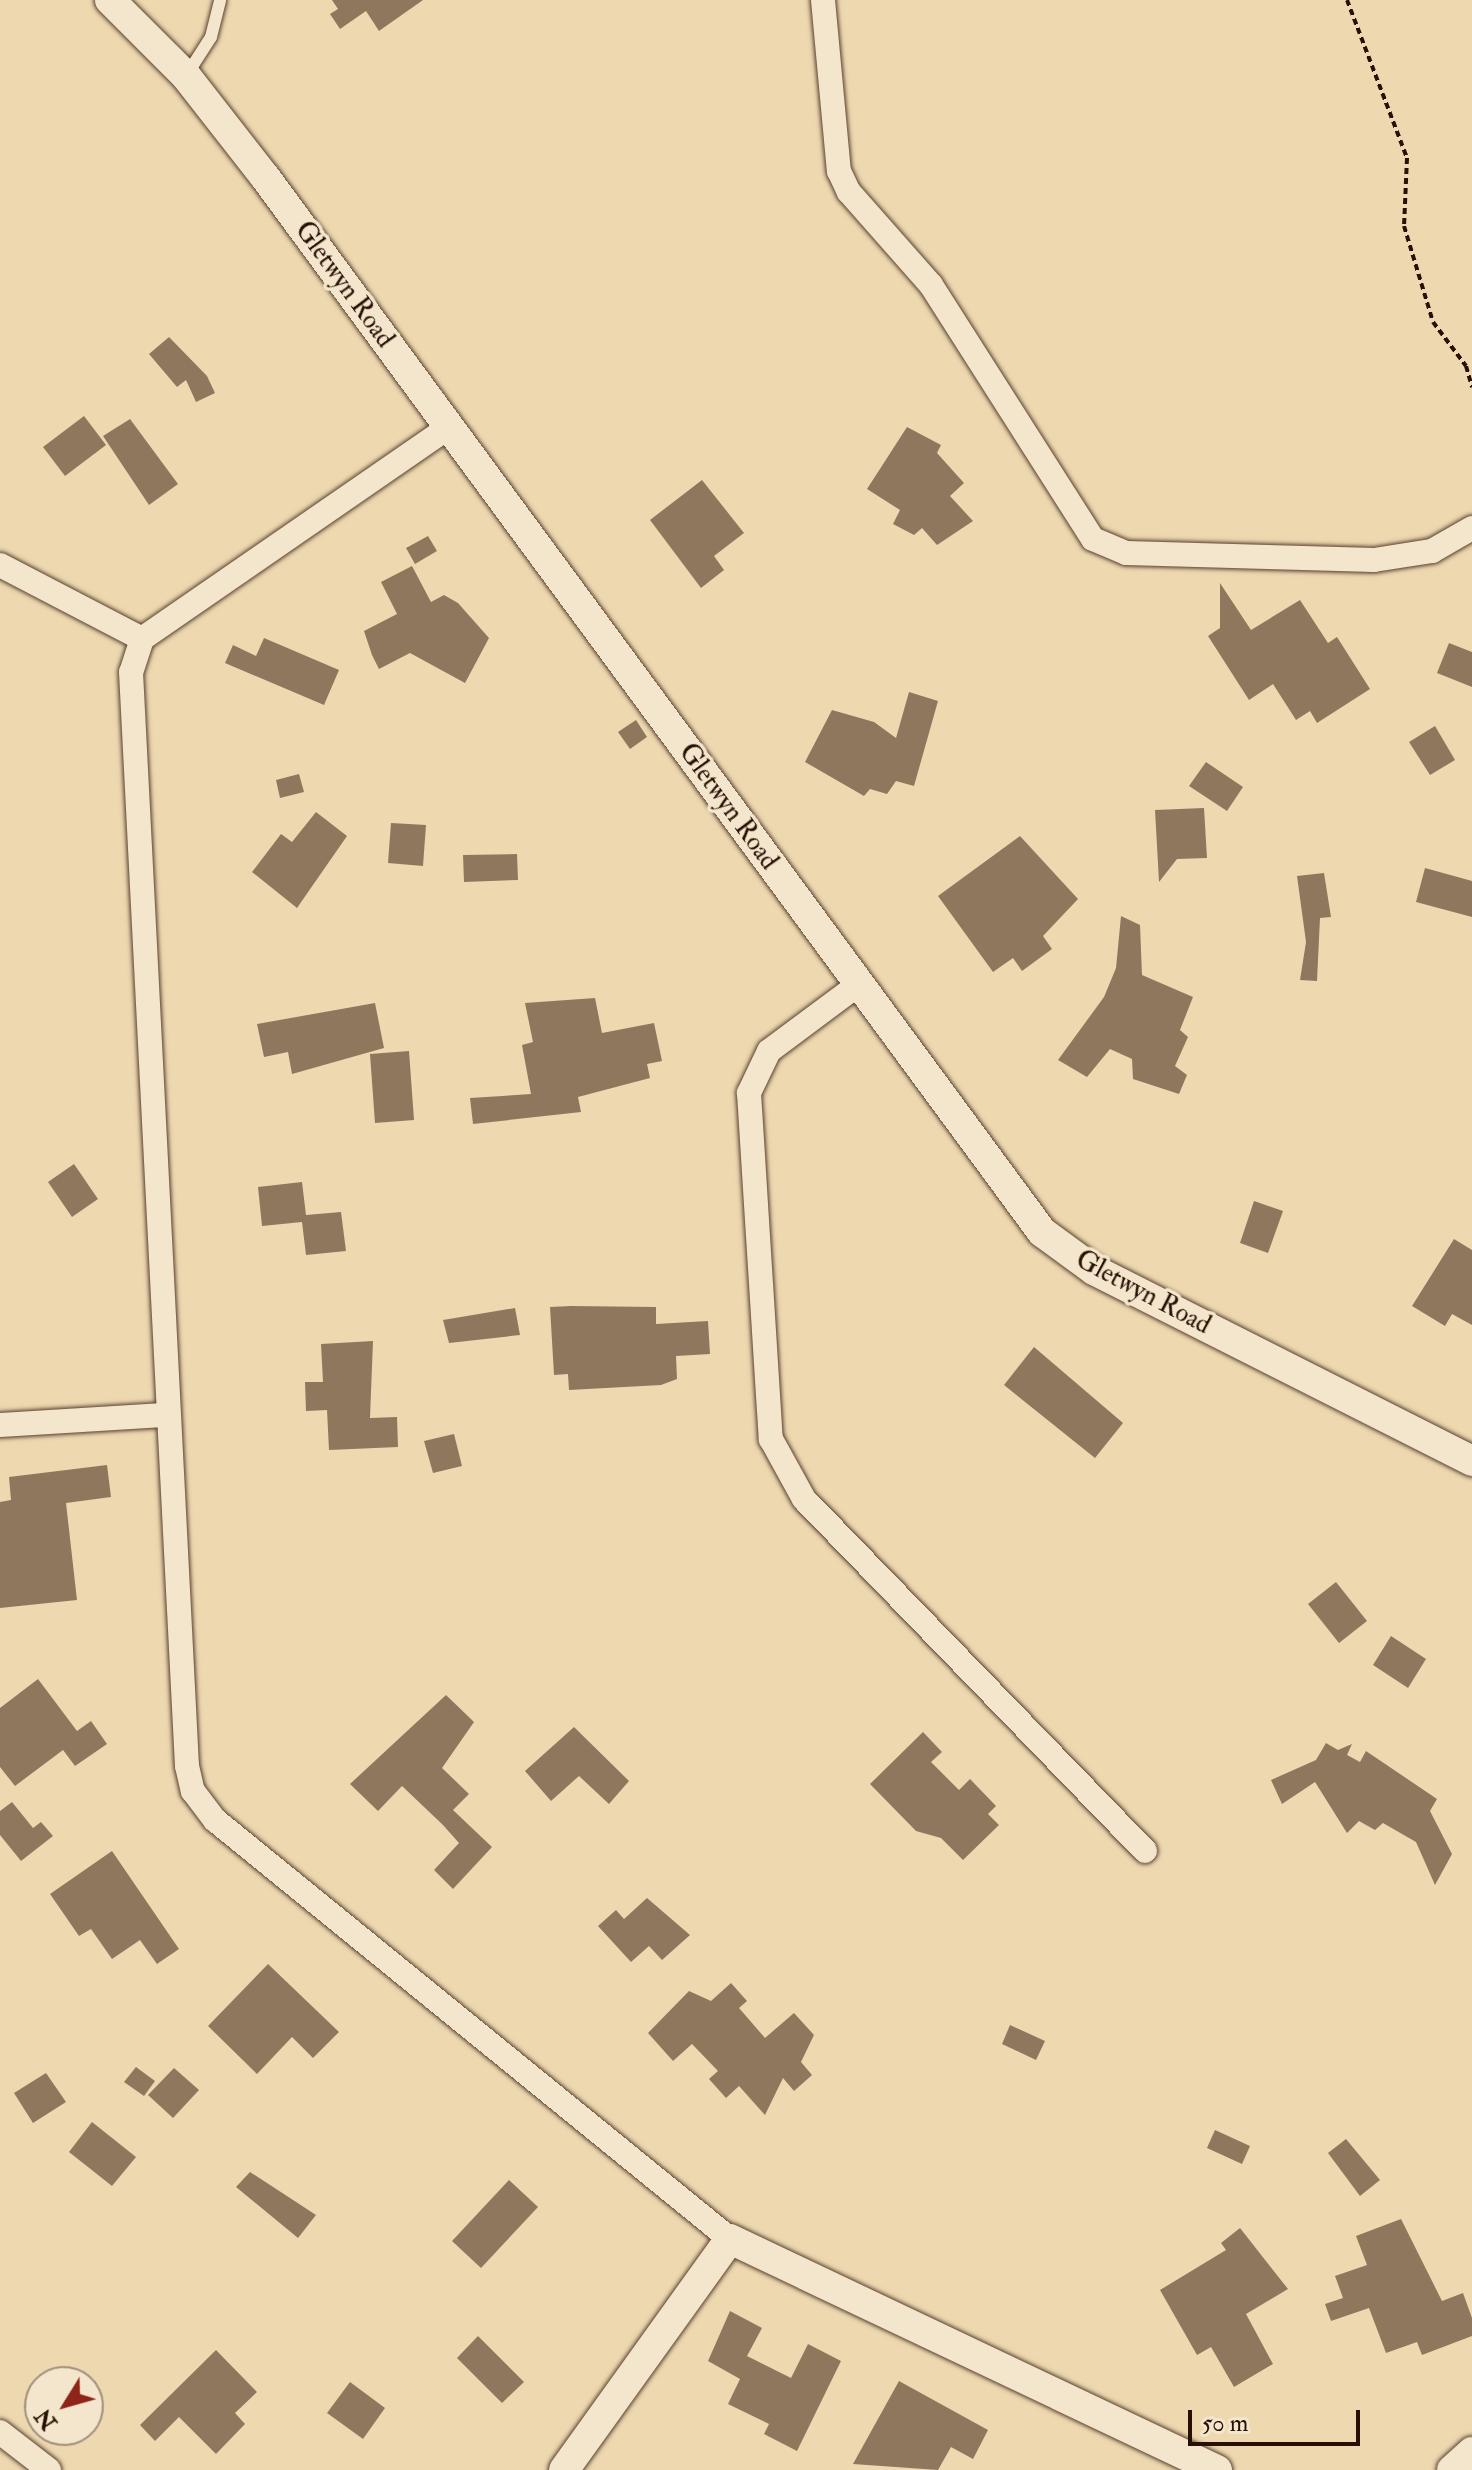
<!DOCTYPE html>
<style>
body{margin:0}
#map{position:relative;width:1472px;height:2470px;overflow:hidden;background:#edd8b0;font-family:"IM FELL Double Pica",serif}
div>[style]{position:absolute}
.building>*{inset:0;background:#8e785d}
.path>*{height:4px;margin-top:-2px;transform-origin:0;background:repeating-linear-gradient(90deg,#280f03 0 6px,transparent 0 10px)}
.roads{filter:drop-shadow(0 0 2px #59412e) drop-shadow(0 0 2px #59412e)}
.service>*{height:12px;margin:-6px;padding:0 6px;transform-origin:6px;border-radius:6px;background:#f3e6cc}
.minor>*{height:24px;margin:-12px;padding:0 12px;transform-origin:12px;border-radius:12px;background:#f3e6cc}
.tertiary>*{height:30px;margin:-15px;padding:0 15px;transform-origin:15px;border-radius:15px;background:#f3e6cc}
span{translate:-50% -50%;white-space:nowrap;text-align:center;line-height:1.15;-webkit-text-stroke:7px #f3e6cc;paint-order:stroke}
.street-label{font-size:26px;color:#280f03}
.north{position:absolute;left:24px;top:2366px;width:80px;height:80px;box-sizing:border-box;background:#f3e6cc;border:2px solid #a2907c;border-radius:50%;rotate:233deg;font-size:22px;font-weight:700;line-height:32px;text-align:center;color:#280f03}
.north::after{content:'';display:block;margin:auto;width:28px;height:36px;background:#8f2418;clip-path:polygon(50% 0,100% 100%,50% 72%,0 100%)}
.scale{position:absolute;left:1188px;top:2410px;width:172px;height:36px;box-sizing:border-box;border:4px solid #280f03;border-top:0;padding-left:10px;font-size:24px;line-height:28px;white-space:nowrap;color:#280f03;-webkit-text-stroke:6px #f3e6cc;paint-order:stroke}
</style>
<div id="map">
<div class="building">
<div style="clip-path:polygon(332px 0,423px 0,379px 31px,366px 11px,340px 29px,330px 14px,338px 9px)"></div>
<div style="clip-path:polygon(169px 337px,207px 376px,215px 393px,196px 402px,186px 380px,177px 387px,149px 354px)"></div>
<div style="clip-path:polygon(84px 416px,106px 445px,65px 476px,43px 447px)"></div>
<div style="clip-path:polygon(130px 419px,178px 484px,149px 505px,103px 436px)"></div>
<div style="clip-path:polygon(907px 427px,941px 445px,937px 453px,964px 483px,950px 496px,973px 521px,937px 545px,922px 528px,914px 535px,893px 524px,900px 510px,867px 489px)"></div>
<div style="clip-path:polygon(702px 480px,744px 533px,714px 556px,724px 570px,701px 588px,650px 520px)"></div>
<div style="clip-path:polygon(428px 536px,437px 551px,415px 564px,406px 548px)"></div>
<div style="clip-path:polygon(412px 566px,431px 602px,444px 595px,458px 603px,489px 638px,465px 683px,410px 653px,379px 669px,372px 655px,364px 631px,397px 614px,381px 582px)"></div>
<div style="clip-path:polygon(1220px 583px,1251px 630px,1300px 600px,1328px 643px,1337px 637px,1370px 689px,1317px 723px,1310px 711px,1296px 720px,1273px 684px,1249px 700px,1208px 636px,1220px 628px)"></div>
<div style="clip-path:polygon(264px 638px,339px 670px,324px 705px,225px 663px,233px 645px,256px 656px)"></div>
<div style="clip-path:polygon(1449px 643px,1472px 652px,1472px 687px,1437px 673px)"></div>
<div style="clip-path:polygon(909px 692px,938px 701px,914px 786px,896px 781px,887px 794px,870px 789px,864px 796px,805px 762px,832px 710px,874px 722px,896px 738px)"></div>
<div style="clip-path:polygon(636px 720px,647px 737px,630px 749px,618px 732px)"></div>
<div style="clip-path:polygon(1435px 726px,1455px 760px,1430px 775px,1409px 742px)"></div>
<div style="clip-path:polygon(1206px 762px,1243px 787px,1227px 811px,1189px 786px)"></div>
<div style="clip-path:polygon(299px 774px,304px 792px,280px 798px,276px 780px)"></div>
<div style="clip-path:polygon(1204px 808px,1207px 858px,1177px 859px,1159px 882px,1155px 810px)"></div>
<div style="clip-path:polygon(316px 812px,347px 836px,297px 908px,252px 872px,281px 834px,292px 842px)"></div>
<div style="clip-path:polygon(391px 823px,426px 825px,423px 866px,388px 863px)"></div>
<div style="clip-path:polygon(1020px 836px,1078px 899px,1043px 936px,1052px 949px,1022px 971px,1013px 958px,993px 972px,938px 896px)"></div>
<div style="clip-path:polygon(517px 854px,518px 880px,464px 882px,463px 855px)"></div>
<div style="clip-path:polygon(1425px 868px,1472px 881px,1472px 917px,1416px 902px)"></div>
<div style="clip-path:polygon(1324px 873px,1331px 917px,1320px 918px,1317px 981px,1300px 980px,1306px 942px,1297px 876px)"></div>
<div style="clip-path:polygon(1121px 916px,1140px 925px,1142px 975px,1193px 997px,1180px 1030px,1188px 1037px,1175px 1066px,1187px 1075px,1179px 1094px,1133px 1079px,1132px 1059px,1110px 1049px,1087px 1077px,1058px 1060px,1104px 997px,1116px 968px)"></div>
<div style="clip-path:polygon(595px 998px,602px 1033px,654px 1023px,662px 1061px,647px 1064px,650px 1078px,578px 1097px,581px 1112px,473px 1124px,470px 1098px,531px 1094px,522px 1045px,533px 1042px,525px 1003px)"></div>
<div style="clip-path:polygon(375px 1003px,384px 1048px,292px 1074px,288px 1052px,264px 1057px,257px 1024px)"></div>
<div style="clip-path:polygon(409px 1051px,414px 1120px,375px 1123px,370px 1054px)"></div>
<div style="clip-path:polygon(74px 1164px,98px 1199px,72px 1217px,48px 1182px)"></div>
<div style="clip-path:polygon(302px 1182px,306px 1215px,341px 1212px,346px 1251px,306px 1255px,302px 1222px,262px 1226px,258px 1187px)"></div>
<div style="clip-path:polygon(1254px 1201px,1283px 1211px,1268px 1253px,1240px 1243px)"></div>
<div style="clip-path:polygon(1454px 1239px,1472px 1250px,1472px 1325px,1452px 1314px,1445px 1326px,1412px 1306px)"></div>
<div style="clip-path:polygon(571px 1306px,656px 1307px,656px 1324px,708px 1321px,710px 1354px,676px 1356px,677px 1379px,661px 1385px,569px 1390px,568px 1374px,554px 1375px,550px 1307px)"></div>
<div style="clip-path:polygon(515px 1308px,520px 1335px,449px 1343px,443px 1320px)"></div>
<div style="clip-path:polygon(373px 1341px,370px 1418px,397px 1417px,398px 1447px,329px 1450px,327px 1410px,306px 1411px,305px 1382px,323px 1382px,321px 1344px)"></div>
<div style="clip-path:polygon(1034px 1347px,1123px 1423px,1095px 1458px,1004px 1385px)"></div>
<div style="clip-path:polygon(454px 1434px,462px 1466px,433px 1473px,424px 1441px)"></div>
<div style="clip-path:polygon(107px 1465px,111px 1497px,66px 1503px,77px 1600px,0 1608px,0 1502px,11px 1500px,9px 1477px)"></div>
<div style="clip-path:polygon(1336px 1582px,1367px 1621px,1339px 1643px,1308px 1604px)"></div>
<div style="clip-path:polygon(1391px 1636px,1426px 1659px,1408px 1688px,1373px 1665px)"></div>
<div style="clip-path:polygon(38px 1679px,77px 1731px,91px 1721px,107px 1744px,75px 1766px,63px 1750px,15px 1786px,0 1767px,0 1708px)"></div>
<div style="clip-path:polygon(446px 1695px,474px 1722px,442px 1768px,469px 1794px,453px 1810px,492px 1847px,453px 1889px,434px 1870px,459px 1843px,443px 1825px,402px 1786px,378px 1811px,350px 1784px)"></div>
<div style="clip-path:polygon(574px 1727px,629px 1781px,609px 1804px,579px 1776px,551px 1801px,525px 1771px)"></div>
<div style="clip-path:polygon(923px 1732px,942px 1752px,931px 1762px,959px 1790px,970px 1779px,996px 1806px,988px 1814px,999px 1825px,963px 1860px,941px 1838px,916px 1831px,870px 1784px)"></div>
<div style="clip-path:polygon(1326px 1743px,1338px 1750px,1352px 1744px,1347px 1755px,1360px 1762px,1366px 1751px,1437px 1799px,1430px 1811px,1452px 1854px,1435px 1885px,1416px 1842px,1383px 1823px,1375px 1830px,1359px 1821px,1347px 1833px,1315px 1782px,1282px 1804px,1271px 1780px,1316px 1760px)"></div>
<div style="clip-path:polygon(12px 1802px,33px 1828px,41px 1822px,53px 1836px,21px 1861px,0 1835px,0 1811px)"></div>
<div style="clip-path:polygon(112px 1851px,179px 1949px,157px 1964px,140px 1940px,112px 1959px,91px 1929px,79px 1936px,50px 1894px)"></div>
<div style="clip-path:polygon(647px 1898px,690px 1935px,662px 1960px,649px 1946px,631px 1962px,598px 1926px,616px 1910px,624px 1919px)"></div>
<div style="clip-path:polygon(268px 1964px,339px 2032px,313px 2058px,292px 2037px,257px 2074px,208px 2026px)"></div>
<div style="clip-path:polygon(731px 1983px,747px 2001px,739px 2008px,765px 2038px,794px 2013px,814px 2035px,801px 2062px,812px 2075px,794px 2091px,783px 2078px,765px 2115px,739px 2086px,726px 2098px,709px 2079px,718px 2071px,692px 2044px,673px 2061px,648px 2033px,689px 1991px,711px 2001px)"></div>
<div style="clip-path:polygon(1010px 2025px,1045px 2041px,1036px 2060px,1002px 2044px)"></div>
<div style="clip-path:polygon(136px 2067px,155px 2081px,144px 2096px,124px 2082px)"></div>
<div style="clip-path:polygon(174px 2068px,199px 2090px,173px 2118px,148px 2095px)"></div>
<div style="clip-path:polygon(46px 2073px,66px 2102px,33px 2123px,14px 2093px)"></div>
<div style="clip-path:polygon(92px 2122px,136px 2157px,112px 2186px,69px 2152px)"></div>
<div style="clip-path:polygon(1215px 2130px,1250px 2146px,1242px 2164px,1207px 2148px)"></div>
<div style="clip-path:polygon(1346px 2139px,1380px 2180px,1360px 2196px,1328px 2153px)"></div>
<div style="clip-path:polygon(250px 2172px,316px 2215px,298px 2238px,236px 2187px)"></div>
<div style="clip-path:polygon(509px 2180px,538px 2207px,481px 2268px,452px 2241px)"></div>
<div style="clip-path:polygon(1401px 2219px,1442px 2301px,1463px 2293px,1472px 2318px,1472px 2336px,1422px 2355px,1417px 2342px,1386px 2353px,1369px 2308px,1331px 2321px,1325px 2304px,1343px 2298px,1335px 2276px,1367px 2265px,1356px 2236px)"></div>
<div style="clip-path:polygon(1240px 2228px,1288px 2289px,1246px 2314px,1273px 2364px,1234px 2387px,1211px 2347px,1197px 2355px,1160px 2290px,1226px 2250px,1221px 2243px)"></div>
<div style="clip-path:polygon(730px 2311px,762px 2328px,747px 2356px,791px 2378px,808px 2344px,841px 2361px,797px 2451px,764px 2434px,769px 2424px,728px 2404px,740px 2379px,708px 2361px)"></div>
<div style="clip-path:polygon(478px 2336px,524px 2382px,502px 2403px,457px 2358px)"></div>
<div style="clip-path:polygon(216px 2350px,257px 2392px,235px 2413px,245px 2424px,216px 2454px,179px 2417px,155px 2441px,140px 2425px)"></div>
<div style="clip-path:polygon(899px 2381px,988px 2430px,973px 2459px,951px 2447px,938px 2470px,853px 2464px)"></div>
<div style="clip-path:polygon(350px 2382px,385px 2408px,363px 2439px,327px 2413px)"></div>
</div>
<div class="path">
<div style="left:1347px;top:0;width:169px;rotate:69.2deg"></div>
<div style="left:1407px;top:158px;width:68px;rotate:92.5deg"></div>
<div style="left:1404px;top:226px;width:100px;rotate:73.2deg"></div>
<div style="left:1433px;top:322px;width:55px;rotate:53.1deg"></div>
<div style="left:1466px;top:366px;width:22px;rotate:74deg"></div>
</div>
<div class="roads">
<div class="service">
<div style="left:186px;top:76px;width:46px;rotate:-57.3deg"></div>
<div style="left:211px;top:37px;width:38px;rotate:-76deg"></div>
</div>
<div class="minor">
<div style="left:823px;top:0;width:172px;rotate:84.7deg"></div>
<div style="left:839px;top:171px;width:23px;rotate:65deg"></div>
<div style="left:849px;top:192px;width:124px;rotate:48.6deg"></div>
<div style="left:931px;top:285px;width:301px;rotate:57.5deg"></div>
<div style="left:1093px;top:539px;width:36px;rotate:23deg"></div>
<div style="left:1126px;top:553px;width:248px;rotate:1.6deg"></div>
<div style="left:1374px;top:560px;width:59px;rotate:-8.8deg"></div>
<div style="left:1432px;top:551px;width:46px;rotate:-29.9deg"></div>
<div style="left:449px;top:427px;width:373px;rotate:145.4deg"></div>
<div style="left:142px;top:639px;width:35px;rotate:108deg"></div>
<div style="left:131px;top:672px;width:1095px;rotate:87.07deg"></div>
<div style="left:187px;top:1766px;width:26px;rotate:77deg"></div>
<div style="left:193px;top:1791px;width:36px;rotate:53deg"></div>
<div style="left:215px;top:1820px;width:664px;rotate:39.13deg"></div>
<div style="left:0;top:565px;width:160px;rotate:27.5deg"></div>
<div style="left:859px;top:984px;width:112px;rotate:143.3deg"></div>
<div style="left:769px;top:1051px;width:47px;rotate:115.5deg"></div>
<div style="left:749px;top:1093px;width:347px;rotate:86.4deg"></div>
<div style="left:771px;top:1439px;width:68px;rotate:61.2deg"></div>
<div style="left:804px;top:1499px;width:490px;rotate:45.9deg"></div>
<div style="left:0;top:1425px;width:164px;rotate:-3.5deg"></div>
<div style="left:0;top:2432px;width:62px;rotate:37.8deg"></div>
</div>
<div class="tertiary">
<div style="left:110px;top:0;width:107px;rotate:45deg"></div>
<div style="left:186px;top:76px;width:128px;rotate:52deg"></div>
<div style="left:265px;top:177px;width:1310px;rotate:53.63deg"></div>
<div style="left:1042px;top:1232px;width:64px;rotate:36.2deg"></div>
<div style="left:1094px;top:1270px;width:424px;rotate:26.8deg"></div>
<div style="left:564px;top:2470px;width:284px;rotate:-54.3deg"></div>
<div style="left:730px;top:2239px;width:539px;rotate:25.38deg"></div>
<div style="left:1452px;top:2470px;width:27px;rotate:-42deg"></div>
</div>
</div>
<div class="street-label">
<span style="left:344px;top:285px;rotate:54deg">Gletwyn Road</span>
<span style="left:728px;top:807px;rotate:54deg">Gletwyn Road</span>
<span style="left:1143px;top:1293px;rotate:28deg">Gletwyn Road</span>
</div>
<div class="north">N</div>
<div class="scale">50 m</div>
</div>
